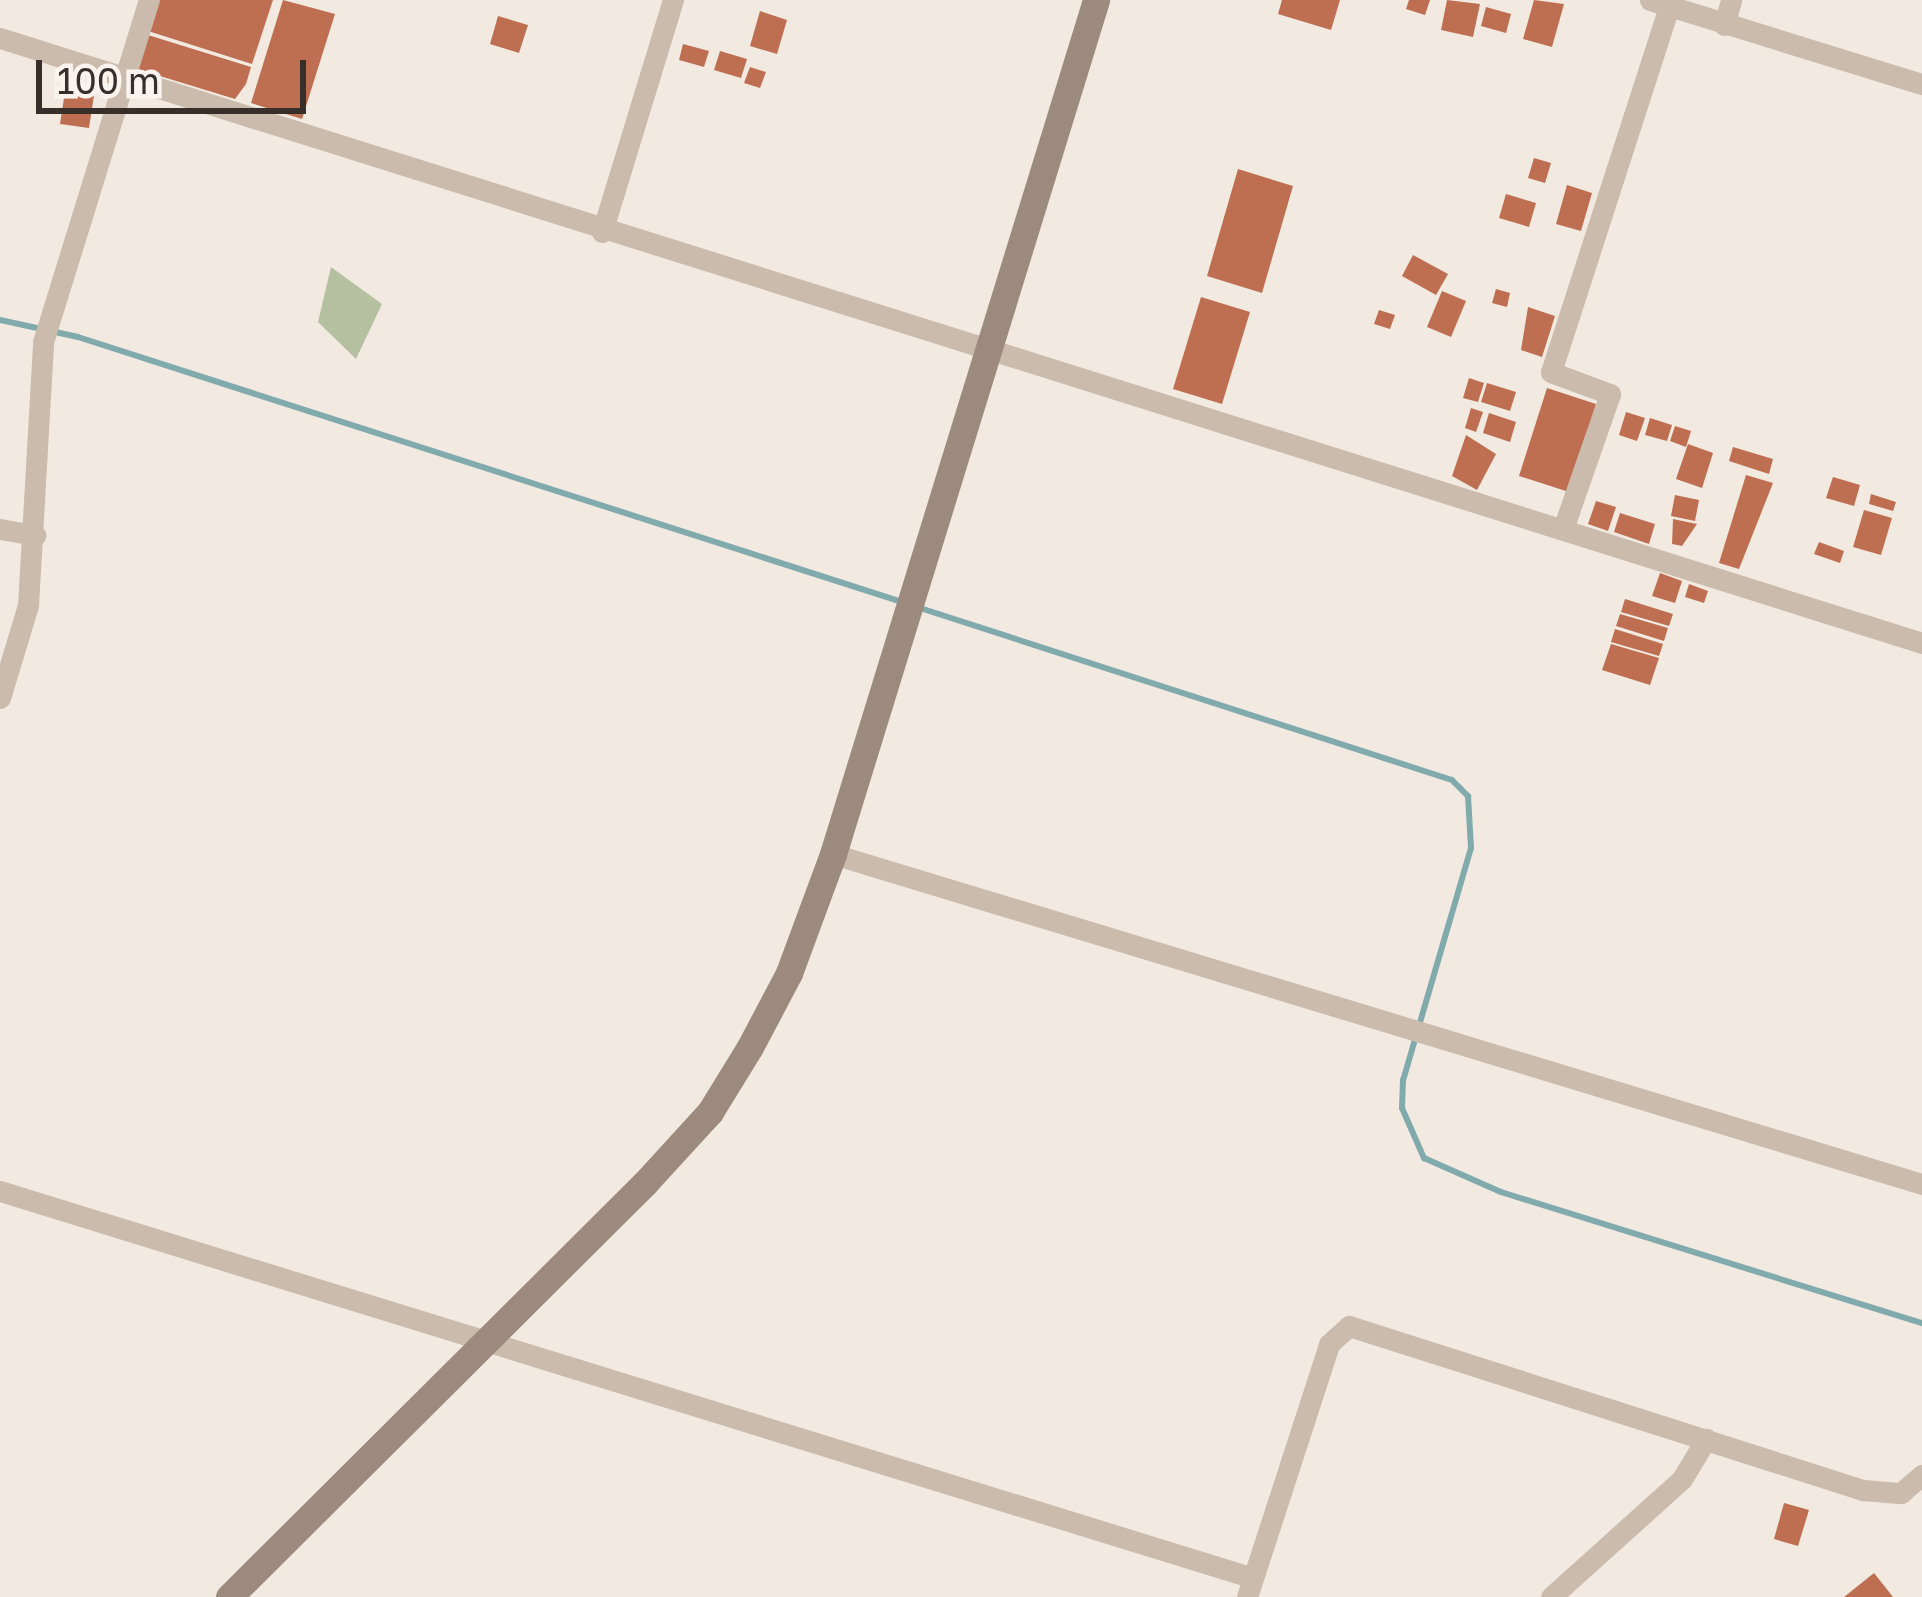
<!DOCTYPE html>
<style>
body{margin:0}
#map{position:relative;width:1922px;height:1597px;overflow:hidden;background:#f2eae0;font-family:"Golos Text",sans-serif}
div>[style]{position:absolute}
.green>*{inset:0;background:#b5c0a1}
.stream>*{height:6px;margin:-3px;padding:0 3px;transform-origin:3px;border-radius:3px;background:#81aaad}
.building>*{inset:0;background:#be6f52}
.street>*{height:21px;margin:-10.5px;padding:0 10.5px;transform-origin:10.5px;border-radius:10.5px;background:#cabbad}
.secondary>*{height:27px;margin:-13.5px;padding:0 13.5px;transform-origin:13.5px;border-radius:13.5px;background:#9d8a7e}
span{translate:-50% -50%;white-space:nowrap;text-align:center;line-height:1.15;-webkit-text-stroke:12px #f9f4ed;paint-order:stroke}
.scale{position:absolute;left:36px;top:60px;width:270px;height:54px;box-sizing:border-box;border:6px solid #382f2b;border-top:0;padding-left:15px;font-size:36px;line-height:42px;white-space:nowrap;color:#382f2b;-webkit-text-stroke:9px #f9f4ed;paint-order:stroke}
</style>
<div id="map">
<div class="green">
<div style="clip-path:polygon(331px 267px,382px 304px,356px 359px,318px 322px)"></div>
</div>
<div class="stream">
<div style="left:0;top:320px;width:80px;rotate:12.3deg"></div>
<div style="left:78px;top:337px;width:866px;rotate:17.83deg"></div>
<div style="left:920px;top:608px;width:559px;rotate:17.92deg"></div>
<div style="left:1452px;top:780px;width:23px;rotate:45deg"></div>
<div style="left:1468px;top:796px;width:52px;rotate:86.7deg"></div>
<div style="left:1471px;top:848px;width:242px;rotate:106.3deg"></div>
<div style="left:1403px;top:1080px;width:28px;rotate:92deg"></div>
<div style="left:1402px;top:1108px;width:55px;rotate:66.3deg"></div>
<div style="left:1424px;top:1158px;width:84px;rotate:23.8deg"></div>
<div style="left:1501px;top:1192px;width:441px;rotate:17.3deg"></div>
</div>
<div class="building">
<div style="clip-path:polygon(158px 0,273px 0,252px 64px,148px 31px)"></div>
<div style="clip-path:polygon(283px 0,335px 14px,302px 119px,251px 103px)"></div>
<div style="clip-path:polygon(1282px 0,1340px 0,1331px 30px,1278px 14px)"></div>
<div style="clip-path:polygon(1409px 0,1430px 0,1425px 15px,1406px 9px)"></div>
<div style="clip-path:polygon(1447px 0,1480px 4px,1473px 37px,1441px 30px)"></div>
<div style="clip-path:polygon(1534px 0,1564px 4px,1552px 47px,1523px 39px)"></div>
<div style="clip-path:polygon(1486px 7px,1511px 14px,1506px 33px,1481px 26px)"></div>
<div style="clip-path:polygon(760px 11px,787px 20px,777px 54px,750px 46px)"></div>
<div style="clip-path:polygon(498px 16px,528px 25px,519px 53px,490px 44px)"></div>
<div style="clip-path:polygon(148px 35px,251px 67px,246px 84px,235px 99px,137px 69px)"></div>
<div style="clip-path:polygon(683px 44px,709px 51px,704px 67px,679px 60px)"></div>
<div style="clip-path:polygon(720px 51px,747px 59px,741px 78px,714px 70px)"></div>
<div style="clip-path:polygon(750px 67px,766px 72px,760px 88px,744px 83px)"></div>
<div style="clip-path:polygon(66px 85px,95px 89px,89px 128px,60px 124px)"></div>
<div style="clip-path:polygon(1534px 158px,1551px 163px,1545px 183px,1528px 178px)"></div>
<div style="clip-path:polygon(1238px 169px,1293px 186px,1262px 293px,1207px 276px)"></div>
<div style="clip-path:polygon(1567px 185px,1592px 193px,1581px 231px,1556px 224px)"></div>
<div style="clip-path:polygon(1506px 194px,1536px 203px,1529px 227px,1499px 218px)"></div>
<div style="clip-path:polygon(1413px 255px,1448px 274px,1436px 295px,1402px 276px)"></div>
<div style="clip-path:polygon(1496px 289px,1510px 293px,1507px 307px,1492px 303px)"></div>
<div style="clip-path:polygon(1442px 291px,1466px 301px,1451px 337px,1427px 327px)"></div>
<div style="clip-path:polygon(1201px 297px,1250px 312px,1222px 404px,1173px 389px)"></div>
<div style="clip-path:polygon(1528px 307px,1555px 316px,1542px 357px,1521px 350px)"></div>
<div style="clip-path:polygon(1379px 310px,1395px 315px,1390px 329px,1374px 324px)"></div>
<div style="clip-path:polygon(1469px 378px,1484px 383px,1478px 402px,1463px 398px)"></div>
<div style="clip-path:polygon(1487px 383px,1516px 392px,1510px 411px,1481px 402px)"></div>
<div style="clip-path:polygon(1547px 388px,1596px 404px,1569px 492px,1519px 476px)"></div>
<div style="clip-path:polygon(1471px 408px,1483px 412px,1476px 432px,1465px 428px)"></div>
<div style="clip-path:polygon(1626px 412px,1645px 418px,1637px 441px,1619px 435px)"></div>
<div style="clip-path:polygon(1489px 413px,1516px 422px,1510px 442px,1483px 433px)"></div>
<div style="clip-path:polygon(1650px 418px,1672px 425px,1667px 441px,1645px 435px)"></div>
<div style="clip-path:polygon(1675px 426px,1691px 431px,1686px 447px,1670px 441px)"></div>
<div style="clip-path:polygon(1466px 435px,1496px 454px,1477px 490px,1452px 476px)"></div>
<div style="clip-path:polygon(1688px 444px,1713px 453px,1702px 488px,1676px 479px)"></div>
<div style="clip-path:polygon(1733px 447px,1773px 459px,1769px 474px,1729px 461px)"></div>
<div style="clip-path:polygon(1746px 475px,1773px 483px,1739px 569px,1719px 563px)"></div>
<div style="clip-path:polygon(1833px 477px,1860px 485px,1854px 506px,1826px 498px)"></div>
<div style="clip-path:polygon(1871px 494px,1896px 502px,1893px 511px,1869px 504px)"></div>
<div style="clip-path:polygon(1675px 495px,1699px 500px,1695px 521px,1671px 516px)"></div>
<div style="clip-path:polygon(1596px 501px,1616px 507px,1608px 531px,1588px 524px)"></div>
<div style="clip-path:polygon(1864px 510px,1892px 518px,1881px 555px,1853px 547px)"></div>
<div style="clip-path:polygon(1620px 513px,1655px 524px,1649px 544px,1614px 532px)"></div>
<div style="clip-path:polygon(1673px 519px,1697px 524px,1682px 546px,1672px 544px)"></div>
<div style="clip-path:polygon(1819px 542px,1844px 551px,1840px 563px,1814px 554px)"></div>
<div style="clip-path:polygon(1660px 573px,1682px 581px,1675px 603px,1652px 596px)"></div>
<div style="clip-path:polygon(1689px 584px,1708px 591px,1704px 603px,1685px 597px)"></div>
<div style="clip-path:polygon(1625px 599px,1673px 614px,1669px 626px,1621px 612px)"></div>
<div style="clip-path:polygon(1620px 614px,1668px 628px,1664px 641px,1616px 626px)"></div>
<div style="clip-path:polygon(1615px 629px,1663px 644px,1659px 656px,1611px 642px)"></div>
<div style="clip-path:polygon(1611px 644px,1659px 658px,1650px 685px,1602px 670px)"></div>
<div style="clip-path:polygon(1784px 1503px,1809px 1510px,1798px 1546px,1774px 1539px)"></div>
<div style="clip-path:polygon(1874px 1573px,1893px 1597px,1844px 1597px)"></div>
</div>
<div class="street">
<div style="left:1650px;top:0;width:285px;rotate:17.2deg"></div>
<div style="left:1724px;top:25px;width:26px;rotate:-74deg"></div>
<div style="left:0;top:38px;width:2015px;rotate:17.47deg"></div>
<div style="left:602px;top:232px;width:243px;rotate:-73deg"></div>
<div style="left:0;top:529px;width:36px;rotate:10deg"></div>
<div style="left:1563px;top:529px;width:143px;rotate:-70.8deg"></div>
<div style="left:1610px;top:394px;width:63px;rotate:-159.6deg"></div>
<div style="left:1551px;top:372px;width:385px;rotate:-72.1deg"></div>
<div style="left:0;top:698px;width:97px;rotate:-73.2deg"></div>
<div style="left:28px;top:605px;width:263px;rotate:-86.7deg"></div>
<div style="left:43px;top:342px;width:358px;rotate:-72.8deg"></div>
<div style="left:833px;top:854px;width:1138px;rotate:16.86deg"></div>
<div style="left:0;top:1191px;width:1311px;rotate:17.16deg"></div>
<div style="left:1247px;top:1597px;width:266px;rotate:-72deg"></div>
<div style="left:1329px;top:1344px;width:27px;rotate:-42deg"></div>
<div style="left:1349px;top:1326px;width:540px;rotate:17.7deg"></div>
<div style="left:1863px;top:1490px;width:38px;rotate:5deg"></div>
<div style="left:1901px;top:1493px;width:28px;rotate:-41deg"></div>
<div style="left:1551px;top:1597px;width:176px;rotate:-42deg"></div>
<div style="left:1682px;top:1479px;width:47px;rotate:-59deg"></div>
</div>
<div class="secondary">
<div style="left:229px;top:1597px;width:587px;rotate:-44.86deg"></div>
<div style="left:645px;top:1183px;width:96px;rotate:-47.5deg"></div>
<div style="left:710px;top:1112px;width:76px;rotate:-58.4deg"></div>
<div style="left:750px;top:1047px;width:84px;rotate:-62.2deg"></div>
<div style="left:789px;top:973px;width:127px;rotate:-69.7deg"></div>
<div style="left:833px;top:854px;width:894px;rotate:-72.88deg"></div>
</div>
<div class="scale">100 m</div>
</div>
